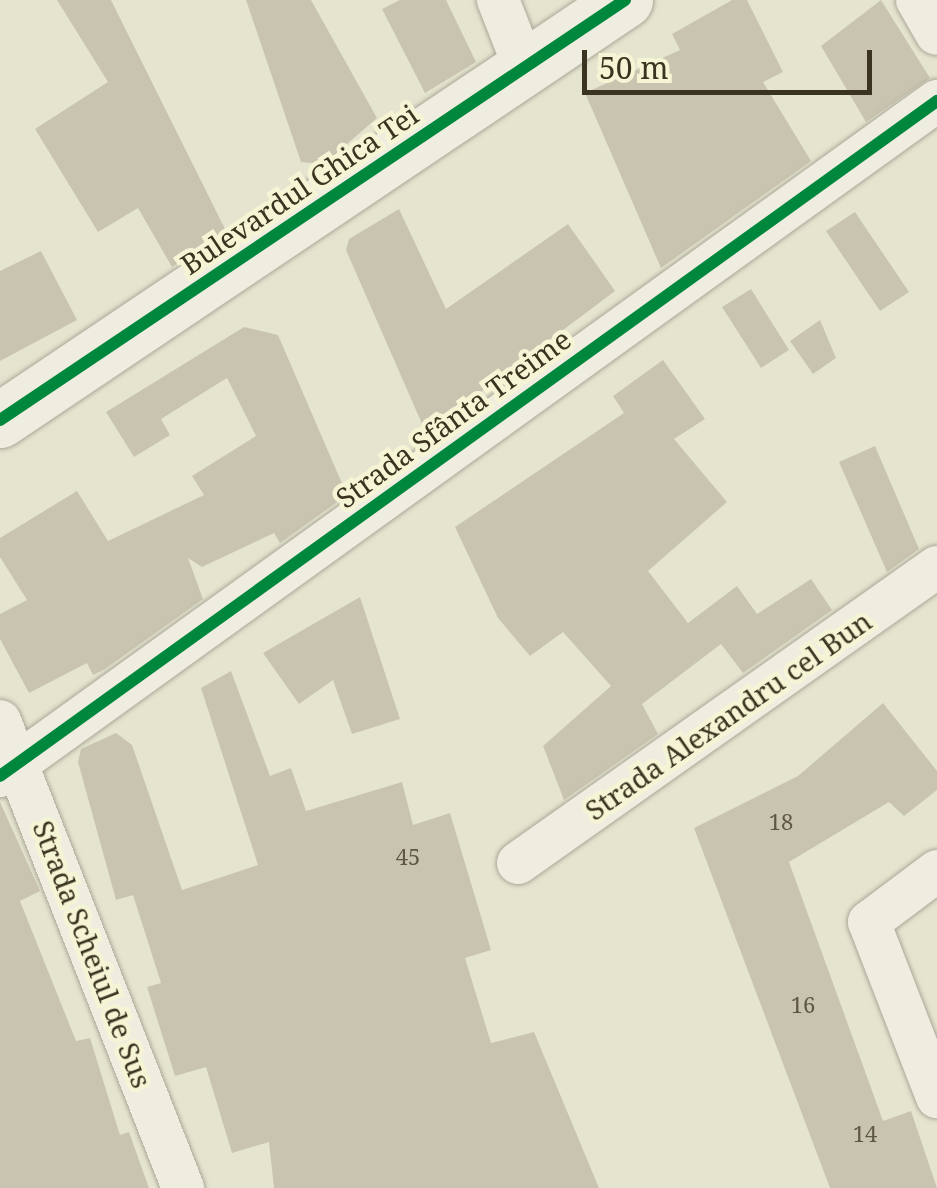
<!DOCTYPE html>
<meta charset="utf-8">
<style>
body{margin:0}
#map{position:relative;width:937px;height:1188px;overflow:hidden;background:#e5e5cf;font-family:"Noto Serif",serif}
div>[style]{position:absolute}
.building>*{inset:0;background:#c9c4b0}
.roads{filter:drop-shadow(0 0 2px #aaa898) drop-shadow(0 0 2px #aaa898)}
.street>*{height:42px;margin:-21px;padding:0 21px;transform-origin:21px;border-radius:21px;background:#eeede0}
.secondary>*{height:55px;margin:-27.5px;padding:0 27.5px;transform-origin:27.5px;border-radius:27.5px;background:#eeede0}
.cycleway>*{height:12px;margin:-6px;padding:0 6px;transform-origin:6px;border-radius:6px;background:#00873e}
span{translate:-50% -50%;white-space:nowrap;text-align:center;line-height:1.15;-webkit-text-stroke:9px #f5f5d6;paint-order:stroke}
.number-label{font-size:22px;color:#5e5743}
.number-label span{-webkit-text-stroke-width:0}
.street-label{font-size:28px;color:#3a331f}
.scale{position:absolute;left:582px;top:50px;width:290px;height:45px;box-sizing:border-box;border:5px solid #3a331f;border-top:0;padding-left:12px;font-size:30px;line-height:35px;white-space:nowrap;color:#3a331f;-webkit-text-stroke:8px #f5f5d6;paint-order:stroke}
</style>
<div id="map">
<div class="building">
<div style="clip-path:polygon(57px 0,111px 0,226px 231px,172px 267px,138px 208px,98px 232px,35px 129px,108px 82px)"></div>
<div style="clip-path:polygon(246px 0,311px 0,377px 118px,324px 164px,301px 162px)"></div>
<div style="clip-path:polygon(400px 0,446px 0,476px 62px,425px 93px,382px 9px)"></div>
<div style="clip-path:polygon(732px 0,747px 0,783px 72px,763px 82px,811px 161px,661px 268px,585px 93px,680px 50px,672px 34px)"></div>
<div style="clip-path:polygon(881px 0,930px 78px,866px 122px,821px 46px)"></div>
<div style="clip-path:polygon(399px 209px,446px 309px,568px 224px,615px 291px,426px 433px,346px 250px,349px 239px)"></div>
<div style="clip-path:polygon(855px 212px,909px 292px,880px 311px,826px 231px)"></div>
<div style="clip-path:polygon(41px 251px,77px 320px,0 361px,0 271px)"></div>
<div style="clip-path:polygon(751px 289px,789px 350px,761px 368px,722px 307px)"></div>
<div style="clip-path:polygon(820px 320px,836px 358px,813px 374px,790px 341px)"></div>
<div style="clip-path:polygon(244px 327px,278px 335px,347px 495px,280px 543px,274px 533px,202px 567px,188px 558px,203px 599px,105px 669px,93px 675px,87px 663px,29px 693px,0 639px,0 614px,27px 600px,0 557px,0 538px,77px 491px,108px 541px,204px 495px,192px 476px,256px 436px,227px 378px,161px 419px,170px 435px,134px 457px,106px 412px)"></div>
<div style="clip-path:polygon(663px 360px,705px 419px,674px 439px,727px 502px,648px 571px,688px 623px,737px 586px,757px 614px,811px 579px,832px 610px,743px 673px,721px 644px,642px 704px,658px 734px,564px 800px,543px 746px,611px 686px,563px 632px,530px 656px,498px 618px,455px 527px,624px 413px,613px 396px)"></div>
<div style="clip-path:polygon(875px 446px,919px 549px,887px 572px,839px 462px)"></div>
<div style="clip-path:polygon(360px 597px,400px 719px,352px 734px,333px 680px,299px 704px,263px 653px)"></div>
<div style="clip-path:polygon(231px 671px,270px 776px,291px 768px,306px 811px,402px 782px,413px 825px,450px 813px,491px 950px,465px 958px,491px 1043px,534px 1032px,599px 1188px,274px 1188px,269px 1142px,232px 1153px,206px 1067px,175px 1076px,147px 987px,161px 983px,133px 895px,116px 900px,78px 762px,81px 749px,116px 733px,132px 745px,182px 890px,258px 865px,201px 688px)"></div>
<div style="clip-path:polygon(883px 703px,937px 771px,937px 790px,904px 816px,889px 802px,789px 862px,883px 1121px,911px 1111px,937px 1188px,830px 1188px,694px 828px,798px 776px)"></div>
<div style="clip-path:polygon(0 802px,40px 891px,20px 901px,76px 1041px,90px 1038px,120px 1135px,129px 1132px,149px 1188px,0 1188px)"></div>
</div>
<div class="roads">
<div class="street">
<div style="left:498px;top:0;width:74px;rotate:68.6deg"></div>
<div style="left:917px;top:0;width:39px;rotate:60deg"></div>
<div style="left:0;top:721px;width:502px;rotate:68.6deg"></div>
<div style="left:0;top:776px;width:1155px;rotate:-35.77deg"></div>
<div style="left:518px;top:863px;width:513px;rotate:-35.24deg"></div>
<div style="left:937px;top:871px;width:85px;rotate:143.1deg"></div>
<div style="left:869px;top:922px;width:188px;rotate:68.8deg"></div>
</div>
<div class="secondary">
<div style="left:0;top:420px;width:753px;rotate:-33.9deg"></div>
</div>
</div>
<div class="cycleway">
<div style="left:0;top:420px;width:753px;rotate:-33.9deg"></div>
<div style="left:0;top:776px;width:1155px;rotate:-35.77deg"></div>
</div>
<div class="number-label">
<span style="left:781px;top:822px">18</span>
<span style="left:408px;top:857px">45</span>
<span style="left:803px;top:1005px">16</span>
<span style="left:865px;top:1134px">14</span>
</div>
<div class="street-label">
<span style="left:299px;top:189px;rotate:-34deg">Bulevardul Ghica Tei</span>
<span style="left:453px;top:418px;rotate:-36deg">Strada Sfânta Treime</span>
<span style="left:728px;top:715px;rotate:-35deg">Strada Alexandru cel Bun</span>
<span style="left:93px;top:954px;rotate:69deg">Strada Scheiul de Sus</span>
</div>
<div class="scale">50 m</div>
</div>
